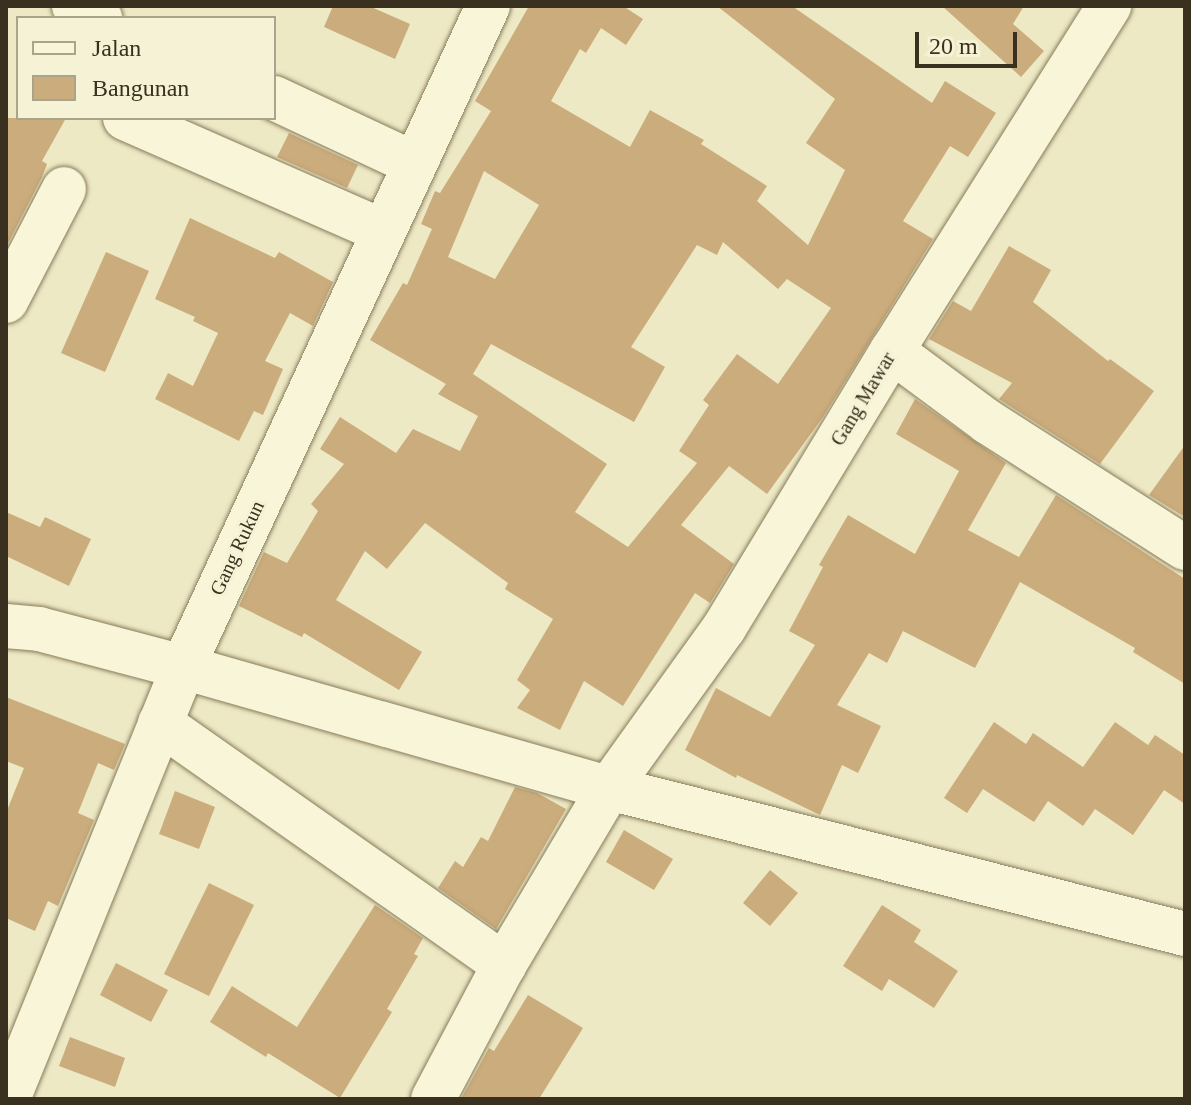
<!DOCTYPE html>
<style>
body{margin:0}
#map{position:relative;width:1191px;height:1105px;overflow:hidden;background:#eee9c5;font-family:"Times New Roman",serif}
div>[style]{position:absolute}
.building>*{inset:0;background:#cbac7c}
.roads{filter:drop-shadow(0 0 2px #887c5b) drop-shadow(0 0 2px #887c5b)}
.minor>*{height:44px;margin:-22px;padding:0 22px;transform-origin:22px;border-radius:22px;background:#f8f5d9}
span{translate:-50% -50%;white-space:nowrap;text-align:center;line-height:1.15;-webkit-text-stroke:6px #f5f2d5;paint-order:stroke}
.street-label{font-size:20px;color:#39301f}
.frame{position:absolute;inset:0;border:8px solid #39301f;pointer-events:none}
.legend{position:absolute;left:16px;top:16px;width:260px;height:104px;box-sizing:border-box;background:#f5f2d5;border:2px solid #aaa48c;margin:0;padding:10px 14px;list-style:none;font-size:24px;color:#39301f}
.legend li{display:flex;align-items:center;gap:16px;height:40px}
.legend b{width:40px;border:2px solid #aaa48c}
.scale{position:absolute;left:915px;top:32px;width:102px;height:36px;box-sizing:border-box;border:4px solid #39301f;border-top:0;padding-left:10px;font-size:24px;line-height:28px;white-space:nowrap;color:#39301f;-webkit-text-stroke:6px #f5f2d5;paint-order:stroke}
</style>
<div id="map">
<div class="building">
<div style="clip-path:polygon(333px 6px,369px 6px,410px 24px,395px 59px,324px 27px)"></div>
<div style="clip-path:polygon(evenodd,529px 6px,623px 6px,643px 19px,626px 45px,601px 28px,586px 53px,580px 49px,551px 101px,630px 147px,650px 110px,704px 140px,701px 144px,767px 186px,757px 201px,808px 245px,845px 170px,806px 143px,835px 99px,717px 6px,792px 6px,932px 103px,945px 81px,996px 113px,968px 157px,950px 146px,903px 221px,933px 239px,823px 417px,767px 494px,729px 466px,681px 525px,734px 564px,710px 603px,695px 593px,623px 706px,584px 681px,560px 730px,517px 708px,530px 690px,517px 680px,553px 619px,505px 589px,508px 583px,425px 523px,387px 569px,365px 551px,336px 600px,422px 652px,399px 690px,304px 633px,302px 637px,239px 606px,264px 552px,287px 563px,318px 511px,311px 504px,344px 464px,320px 449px,340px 417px,396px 453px,413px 429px,460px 451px,478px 416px,438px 394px,446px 384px,370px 340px,403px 283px,407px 285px,432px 229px,421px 224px,435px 191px,440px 193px,491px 111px,475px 101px,529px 6px,484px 171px,539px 205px,495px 279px,448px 257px,484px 171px,529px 6px,723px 242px,778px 289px,787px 279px,831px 308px,778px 384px,737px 354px,703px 400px,709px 405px,679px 451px,697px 463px,628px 547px,575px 512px,607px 464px,473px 374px,491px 344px,634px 422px,665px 367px,631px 347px,697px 245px,717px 255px,723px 242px)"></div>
<div style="clip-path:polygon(942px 6px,1024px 6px,1013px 24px,1044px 51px,1021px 77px)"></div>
<div style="clip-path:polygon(6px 118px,66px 118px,42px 161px,47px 164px,42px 177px,6px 247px)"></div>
<div style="clip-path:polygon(289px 133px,358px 165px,347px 188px,277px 157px)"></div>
<div style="clip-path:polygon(190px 218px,275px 258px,279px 252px,333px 282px,313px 326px,290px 313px,265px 361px,283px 369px,263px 415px,254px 411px,239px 441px,155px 399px,168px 373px,193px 386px,218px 333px,193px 321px,195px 317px,155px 299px)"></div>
<div style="clip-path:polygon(1009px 246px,1051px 270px,1033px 302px,1108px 361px,1110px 359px,1154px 391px,1100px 464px,999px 399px,1012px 383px,929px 339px,953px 301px,971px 311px)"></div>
<div style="clip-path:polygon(106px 252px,149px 271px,105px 372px,61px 353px)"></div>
<div style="clip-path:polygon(915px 399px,1006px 463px,968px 530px,1019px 557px,1056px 495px,1185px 579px,1185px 684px,1133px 652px,1135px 648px,1020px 582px,975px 668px,903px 631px,887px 663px,869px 653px,837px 705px,881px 726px,858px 773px,842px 765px,820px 815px,737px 775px,736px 778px,685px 750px,716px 688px,770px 717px,815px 645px,789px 631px,823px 567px,819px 565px,848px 515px,915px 554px,959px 471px,896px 434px)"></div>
<div style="clip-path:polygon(1185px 445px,1185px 517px,1149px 495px)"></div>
<div style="clip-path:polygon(6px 512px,40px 527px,45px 517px,91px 539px,69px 586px,6px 556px)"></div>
<div style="clip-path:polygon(6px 697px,125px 744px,114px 770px,98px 763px,78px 813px,94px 820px,58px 906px,48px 901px,35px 931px,6px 918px,6px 813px,24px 768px,6px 761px)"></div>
<div style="clip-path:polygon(994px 722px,1026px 744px,1033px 733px,1083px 767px,1115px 722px,1148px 745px,1155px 735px,1185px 755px,1185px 804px,1164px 790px,1133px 835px,1095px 809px,1083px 826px,1048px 801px,1034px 822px,983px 789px,967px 813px,944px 798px)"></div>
<div style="clip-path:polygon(515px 787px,537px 793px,566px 809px,496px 929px,438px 888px,455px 861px,463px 867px,481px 837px,488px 841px)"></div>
<div style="clip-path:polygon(175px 791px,215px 807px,199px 849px,159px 834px)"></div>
<div style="clip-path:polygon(624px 830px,673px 859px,654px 890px,606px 862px)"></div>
<div style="clip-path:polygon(770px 870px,798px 893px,770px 926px,743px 903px)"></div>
<div style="clip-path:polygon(209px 883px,254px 905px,209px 996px,164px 974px)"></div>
<div style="clip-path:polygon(375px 905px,423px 938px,414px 954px,418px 956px,387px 1009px,392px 1012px,340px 1098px,268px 1053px,266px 1057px,210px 1022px,232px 986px,297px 1027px)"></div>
<div style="clip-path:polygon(882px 905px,921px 930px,914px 942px,958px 971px,934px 1008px,889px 979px,882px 991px,843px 966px)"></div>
<div style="clip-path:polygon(116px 963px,168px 990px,151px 1022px,100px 995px)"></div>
<div style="clip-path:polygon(528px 995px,583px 1028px,539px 1099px,461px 1099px,489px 1048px,494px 1051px)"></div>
<div style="clip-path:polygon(70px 1037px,125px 1058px,115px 1087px,59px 1066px)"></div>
</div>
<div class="roads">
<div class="minor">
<div style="left:74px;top:6px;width:29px;rotate:25deg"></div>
<div style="left:274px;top:98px;width:153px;rotate:25.1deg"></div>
<div style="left:125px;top:118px;width:282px;rotate:23.7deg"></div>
<div style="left:6px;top:301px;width:126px;rotate:-62.6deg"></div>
<div style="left:892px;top:351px;width:119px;rotate:36.5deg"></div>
<div style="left:988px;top:422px;width:234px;rotate:32.6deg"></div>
<div style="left:6px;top:626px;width:33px;rotate:5deg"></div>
<div style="left:39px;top:629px;width:149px;rotate:14.8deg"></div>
<div style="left:183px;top:667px;width:443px;rotate:15.9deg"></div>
<div style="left:609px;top:788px;width:197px;rotate:-54.3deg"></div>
<div style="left:724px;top:628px;width:324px;rotate:-58.8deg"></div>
<div style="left:892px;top:351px;width:408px;rotate:-57.8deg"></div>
<div style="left:160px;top:723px;width:421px;rotate:35.1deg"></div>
<div style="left:8px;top:1099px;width:466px;rotate:-67.9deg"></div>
<div style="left:183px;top:667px;width:728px;rotate:-65.23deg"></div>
<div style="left:433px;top:1099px;width:152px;rotate:-62.1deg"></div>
<div style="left:504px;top:965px;width:206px;rotate:-59.3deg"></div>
<div style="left:609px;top:788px;width:594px;rotate:14.22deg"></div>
</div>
</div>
<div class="street-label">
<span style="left:863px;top:399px;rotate:-59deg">Gang Mawar</span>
<span style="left:237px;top:548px;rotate:-65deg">Gang Rukun</span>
</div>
<div class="frame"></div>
<ul class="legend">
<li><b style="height:10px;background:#f8f5d9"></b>Jalan</li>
<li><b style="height:22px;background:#cbac7c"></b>Bangunan</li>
</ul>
<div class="scale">20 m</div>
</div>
